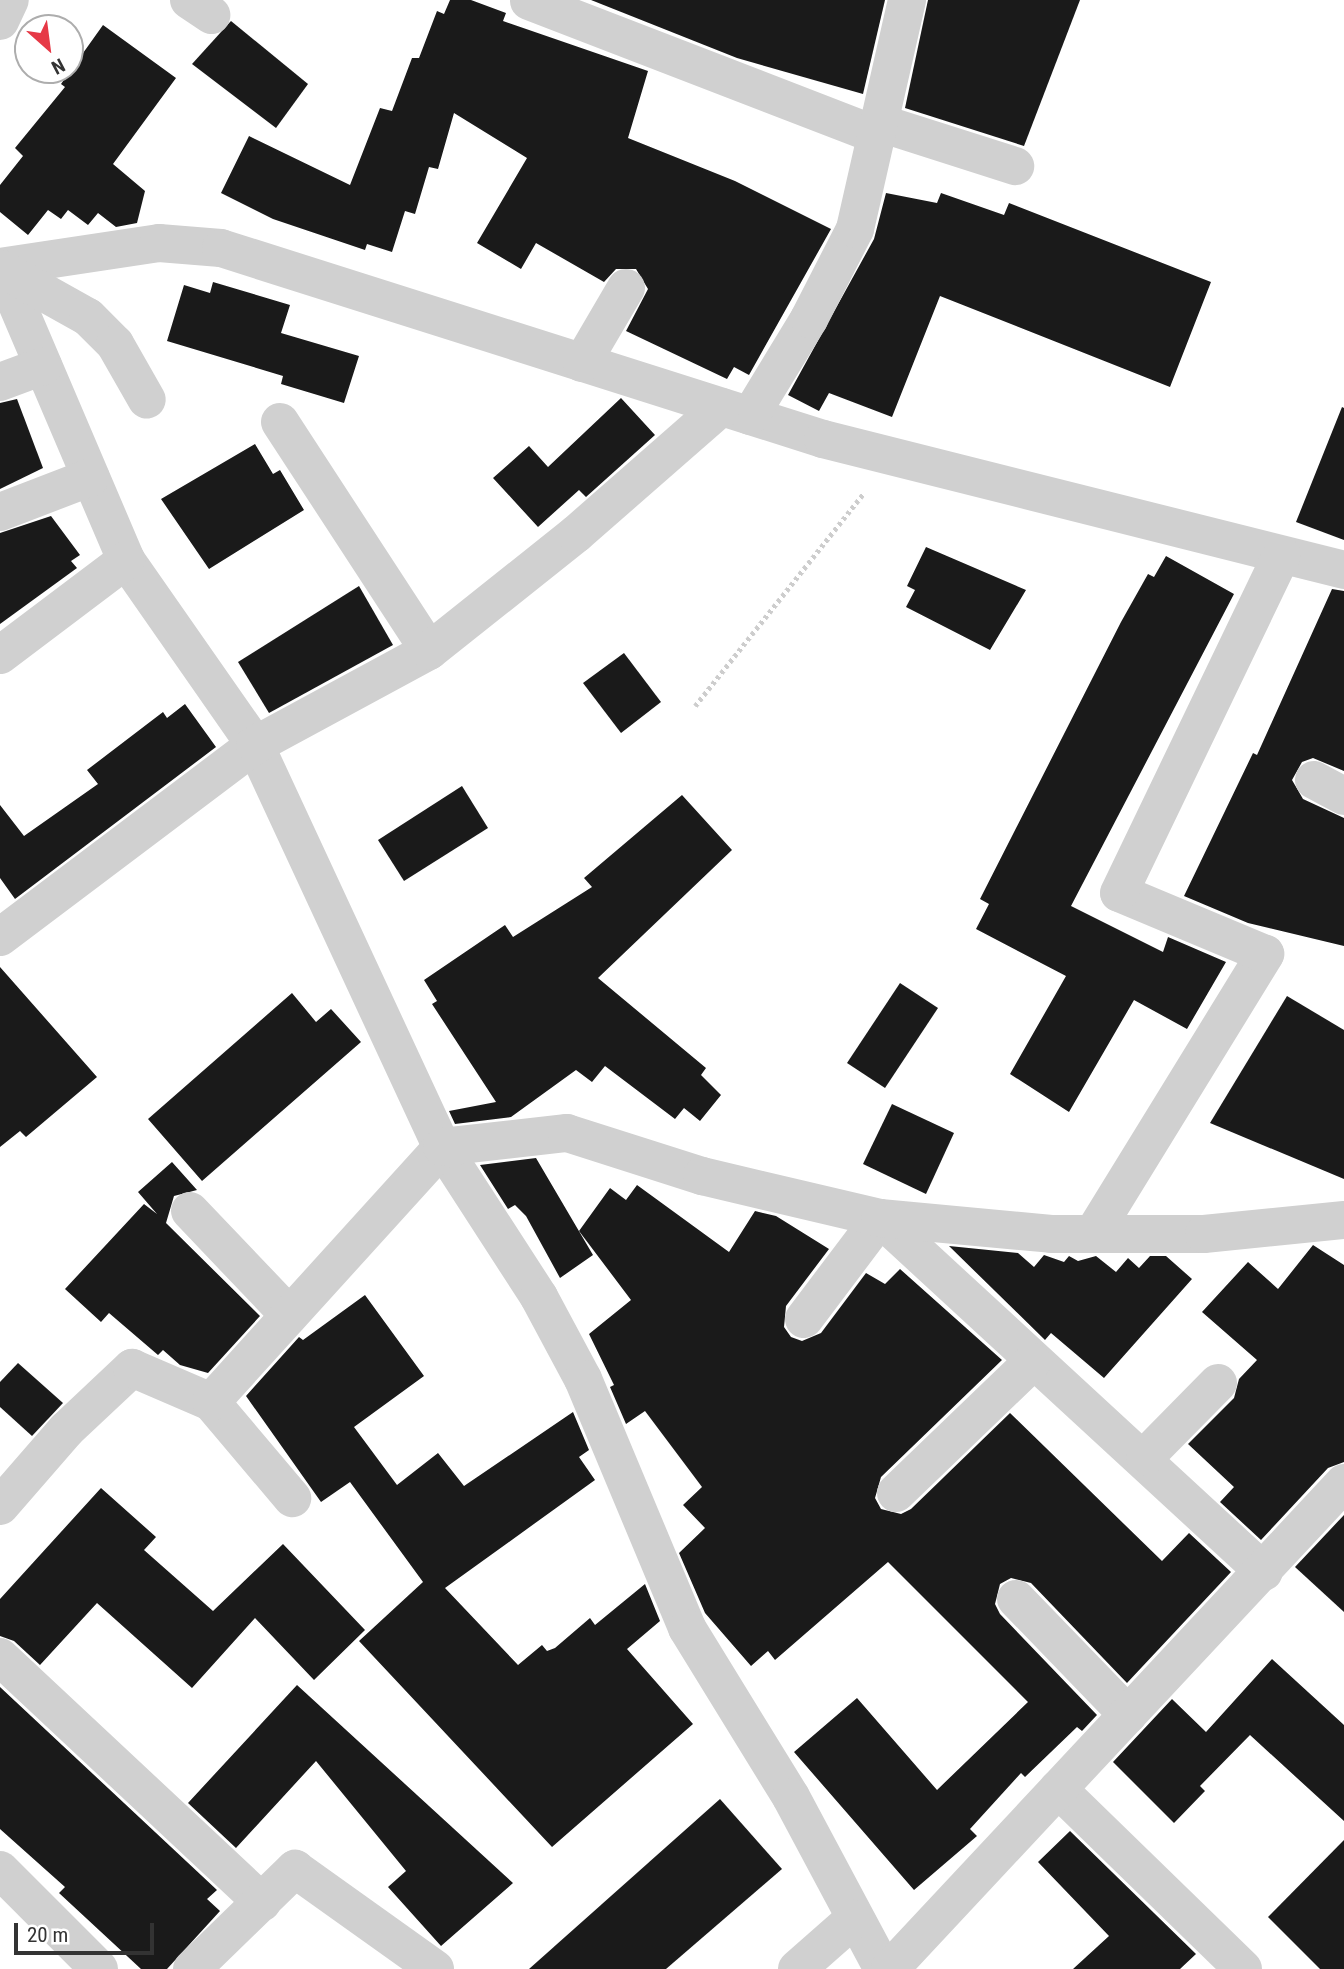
<!DOCTYPE html>
<style>
body{margin:0}
#map{position:relative;width:1344px;height:1969px;overflow:hidden;background:#fff;font-family:"Roboto Condensed",sans-serif}
div>[style]{position:absolute}
.building>*{inset:0;background:#1a1a1a}
.path>*{height:4.5px;margin-top:-2.25px;transform-origin:0;background:repeating-linear-gradient(90deg,#cdcdcd 0 3.5px,transparent 0 7px)}
.minor>*{height:38px;margin:-19px;padding:0 19px;transform-origin:19px;border-radius:19px;background:#d0d0d0}
span{translate:-50% -50%;white-space:nowrap;text-align:center;line-height:1.15;-webkit-text-stroke:7px #fff;paint-order:stroke}
.north{position:absolute;left:14px;top:14px;width:70px;height:70px;box-sizing:border-box;background:#fff;border:2px solid #adadad;border-radius:50%;rotate:152deg;font-size:19px;font-weight:700;line-height:28px;text-align:center;color:#333}
.north::after{content:'';display:block;margin:auto;width:24px;height:32px;background:#e63946;clip-path:polygon(50% 0,100% 100%,50% 72%,0 100%)}
.scale{position:absolute;left:14px;top:1923px;width:140px;height:32px;box-sizing:border-box;border:4px solid #333;border-top:0;padding-left:9px;font-size:21px;line-height:24px;white-space:nowrap;color:#333;-webkit-text-stroke:5px #fff;paint-order:stroke}
</style>
<div id="map">
<div class="building">
<div style="clip-path:polygon(450px 0,471px 0,506px 13px,503px 21px,648px 71px,628px 138px,735px 181px,831px 229px,749px 375px,734px 367px,727px 379px,626px 331px,648px 289px,636px 269px,616px 269px,604px 282px,536px 243px,521px 269px,477px 243px,527px 158px,454px 113px,438px 169px,429px 167px,415px 214px,405px 211px,392px 252px,367px 244px,365px 250px,273px 219px,221px 193px,249px 136px,350px 185px,380px 108px,392px 111px,412px 58px,419px 58px,437px 11px,444px 14px)"></div>
<div style="clip-path:polygon(591px 0,885px 0,863px 94px,737px 58px)"></div>
<div style="clip-path:polygon(928px 0,1080px 0,1024px 146px,905px 108px)"></div>
<div style="clip-path:polygon(231px 21px,308px 84px,276px 128px,192px 64px)"></div>
<div style="clip-path:polygon(103px 25px,176px 78px,113px 164px,145px 191px,137px 223px,116px 227px,98px 213px,88px 225px,68px 210px,61px 219px,48px 210px,28px 235px,0 212px,0 185px,23px 156px,15px 148px,65px 87px,61px 84px)"></div>
<div style="clip-path:polygon(886px 193px,937px 203px,941px 193px,1004px 215px,1009px 203px,1211px 282px,1170px 387px,940px 296px,892px 417px,829px 393px,819px 411px,788px 395px,874px 239px)"></div>
<div style="clip-path:polygon(213px 282px,290px 305px,281px 333px,359px 356px,344px 403px,281px 384px,283px 376px,167px 341px,184px 285px,210px 293px)"></div>
<div style="clip-path:polygon(621px 398px,655px 435px,586px 497px,579px 490px,538px 527px,493px 478px,529px 446px,548px 467px)"></div>
<div style="clip-path:polygon(17px 399px,43px 468px,0 489px,0 403px)"></div>
<div style="clip-path:polygon(1342px 407px,1344px 408px,1344px 540px,1296px 522px)"></div>
<div style="clip-path:polygon(255px 444px,273px 474px,280px 470px,304px 510px,209px 569px,161px 499px)"></div>
<div style="clip-path:polygon(51px 516px,80px 555px,71px 561px,77px 568px,0 624px,0 533px)"></div>
<div style="clip-path:polygon(926px 547px,1026px 590px,990px 650px,906px 607px,915px 590px,907px 586px)"></div>
<div style="clip-path:polygon(1166px 556px,1234px 594px,1071px 906px,1163px 952px,1168px 937px,1226px 962px,1187px 1029px,1134px 1000px,1069px 1112px,1010px 1074px,1066px 976px,976px 929px,989px 904px,980px 899px,1121px 622px,1148px 574px,1154px 577px)"></div>
<div style="clip-path:polygon(359px 586px,393px 645px,269px 713px,238px 662px)"></div>
<div style="clip-path:polygon(1332px 589px,1344px 591px,1344px 771px,1313px 758px,1302px 762px,1292px 780px,1303px 799px,1344px 818px,1344px 946px,1248px 923px,1184px 896px,1253px 753px,1257px 755px)"></div>
<div style="clip-path:polygon(624px 653px,661px 702px,621px 733px,583px 683px)"></div>
<div style="clip-path:polygon(185px 704px,216px 747px,15px 899px,0 878px,0 805px,24px 836px,98px 784px,87px 770px,163px 712px,167px 718px)"></div>
<div style="clip-path:polygon(462px 786px,488px 828px,404px 881px,378px 840px)"></div>
<div style="clip-path:polygon(682px 795px,732px 850px,598px 978px,706px 1068px,701px 1075px,721px 1095px,700px 1121px,684px 1108px,675px 1119px,605px 1066px,592px 1082px,576px 1070px,511px 1117px,455px 1124px,449px 1111px,496px 1102px,432px 1004px,437px 1001px,424px 980px,505px 925px,513px 937px,592px 887px,584px 878px)"></div>
<div style="clip-path:polygon(0 967px,97px 1077px,26px 1137px,20px 1131px,0 1147px)"></div>
<div style="clip-path:polygon(900px 983px,938px 1008px,885px 1088px,847px 1063px)"></div>
<div style="clip-path:polygon(292px 993px,316px 1022px,331px 1009px,361px 1042px,202px 1181px,148px 1119px)"></div>
<div style="clip-path:polygon(1287px 996px,1344px 1030px,1344px 1179px,1210px 1123px)"></div>
<div style="clip-path:polygon(892px 1104px,954px 1133px,926px 1194px,863px 1164px)"></div>
<div style="clip-path:polygon(536px 1158px,593px 1255px,560px 1278px,526px 1216px,515px 1205px,508px 1209px,480px 1165px)"></div>
<div style="clip-path:polygon(172px 1162px,197px 1190px,174px 1196px,166px 1223px,260px 1316px,208px 1373px,180px 1365px,163px 1350px,158px 1355px,109px 1313px,101px 1322px,65px 1289px,144px 1204px,157px 1214px,138px 1192px)"></div>
<div style="clip-path:polygon(637px 1185px,729px 1252px,755px 1211px,776px 1216px,829px 1249px,786px 1306px,784px 1327px,791px 1337px,802px 1341px,821px 1333px,866px 1273px,885px 1284px,900px 1269px,1002px 1360px,881px 1477px,875px 1498px,881px 1509px,901px 1514px,911px 1509px,1010px 1413px,1162px 1561px,1189px 1533px,1231px 1572px,1127px 1683px,1031px 1583px,1011px 1578px,1000px 1584px,995px 1604px,1000px 1614px,1097px 1715px,1082px 1731px,1077px 1727px,1025px 1777px,1021px 1773px,970px 1829px,977px 1836px,914px 1890px,794px 1752px,857px 1698px,937px 1790px,1028px 1702px,888px 1562px,775px 1660px,768px 1651px,751px 1666px,705px 1613px,679px 1553px,705px 1528px,683px 1505px,702px 1487px,645px 1411px,626px 1424px,610px 1387px,614px 1385px,589px 1334px,631px 1300px,579px 1231px,610px 1188px,626px 1200px)"></div>
<div style="clip-path:polygon(1313px 1245px,1344px 1265px,1344px 1462px,1328px 1468px,1261px 1540px,1220px 1502px,1234px 1487px,1188px 1444px,1234px 1398px,1239px 1379px,1257px 1360px,1202px 1312px,1248px 1262px,1278px 1289px)"></div>
<div style="clip-path:polygon(949px 1246px,1018px 1253px,1034px 1267px,1044px 1255px,1064px 1262px,1069px 1256px,1078px 1261px,1096px 1256px,1116px 1272px,1128px 1258px,1139px 1268px,1150px 1256px,1166px 1256px,1192px 1279px,1104px 1378px,1051px 1333px,1045px 1340px)"></div>
<div style="clip-path:polygon(365px 1295px,424px 1376px,354px 1427px,397px 1485px,438px 1453px,464px 1486px,573px 1412px,589px 1450px,579px 1457px,595px 1480px,445px 1588px,518px 1665px,542px 1645px,547px 1651px,555px 1648px,590px 1618px,595px 1625px,645px 1584px,660px 1621px,627px 1649px,693px 1724px,552px 1847px,359px 1641px,423px 1582px,350px 1482px,321px 1502px,246px 1396px,299px 1337px,303px 1340px)"></div>
<div style="clip-path:polygon(18px 1363px,63px 1403px,32px 1436px,0 1407px,0 1382px)"></div>
<div style="clip-path:polygon(101px 1488px,156px 1537px,144px 1550px,213px 1611px,283px 1544px,365px 1630px,314px 1680px,255px 1618px,192px 1688px,97px 1603px,40px 1665px,14px 1641px,0 1636px,0 1599px)"></div>
<div style="clip-path:polygon(1344px 1515px,1344px 1612px,1295px 1567px)"></div>
<div style="clip-path:polygon(1272px 1659px,1344px 1725px,1344px 1821px,1250px 1735px,1200px 1786px,1205px 1791px,1174px 1823px,1113px 1762px,1172px 1699px,1206px 1732px)"></div>
<div style="clip-path:polygon(297px 1685px,513px 1883px,441px 1946px,388px 1887px,406px 1871px,316px 1761px,236px 1848px,188px 1803px)"></div>
<div style="clip-path:polygon(0 1687px,217px 1890px,207px 1899px,220px 1911px,167px 1969px,141px 1969px,59px 1893px,65px 1887px,0 1829px)"></div>
<div style="clip-path:polygon(720px 1799px,782px 1869px,666px 1969px,529px 1969px)"></div>
<div style="clip-path:polygon(1070px 1831px,1196px 1954px,1180px 1969px,1073px 1969px,1109px 1936px,1038px 1862px)"></div>
<div style="clip-path:polygon(1344px 1840px,1344px 1969px,1320px 1969px,1268px 1917px)"></div>
</div>
<div class="path">
<div style="left:695px;top:706px;width:272px;rotate:-51.6deg"></div>
</div>
<div class="minor">
<div style="left:189px;top:0;width:27px;rotate:34deg"></div>
<div style="left:529px;top:1px;width:374px;rotate:21.1deg"></div>
<div style="left:0;top:21px;width:23px;rotate:-65deg"></div>
<div style="left:880px;top:123px;width:142px;rotate:17.7deg"></div>
<div style="left:0;top:267px;width:161px;rotate:-8.6deg"></div>
<div style="left:159px;top:243px;width:62px;rotate:4.6deg"></div>
<div style="left:221px;top:248px;width:632px;rotate:17.6deg"></div>
<div style="left:823px;top:439px;width:537px;rotate:14.11deg"></div>
<div style="left:2px;top:269px;width:316px;rotate:66.9deg"></div>
<div style="left:126px;top:560px;width:226px;rotate:55.1deg"></div>
<div style="left:255px;top:745px;width:443px;rotate:65.1deg"></div>
<div style="left:442px;top:1147px;width:179px;rotate:57.1deg"></div>
<div style="left:539px;top:1297px;width:93px;rotate:61.8deg"></div>
<div style="left:583px;top:1379px;width:270px;rotate:67.3deg"></div>
<div style="left:687px;top:1628px;width:198px;rotate:58.4deg"></div>
<div style="left:791px;top:1797px;width:195px;rotate:61.9deg"></div>
<div style="left:2px;top:269px;width:98px;rotate:29.2deg"></div>
<div style="left:88px;top:317px;width:38px;rotate:45deg"></div>
<div style="left:115px;top:344px;width:64px;rotate:60.3deg"></div>
<div style="left:582px;top:363px;width:87px;rotate:-59.6deg"></div>
<div style="left:0;top:382px;width:46px;rotate:-20.4deg"></div>
<div style="left:750px;top:416px;width:114px;rotate:-58.7deg"></div>
<div style="left:809px;top:319px;width:101px;rotate:-62.9deg"></div>
<div style="left:855px;top:229px;width:235px;rotate:-77.2deg"></div>
<div style="left:280px;top:422px;width:273px;rotate:56.9deg"></div>
<div style="left:0;top:512px;width:97px;rotate:-21deg"></div>
<div style="left:0;top:655px;width:158px;rotate:-37deg"></div>
<div style="left:1314px;top:780px;width:34px;rotate:28deg"></div>
<div style="left:0;top:937px;width:319px;rotate:-37deg"></div>
<div style="left:255px;top:745px;width:198px;rotate:-28.4deg"></div>
<div style="left:429px;top:651px;width:188px;rotate:-38.5deg"></div>
<div style="left:576px;top:534px;width:193px;rotate:-41.2deg"></div>
<div style="left:190px;top:1211px;width:144px;rotate:46.4deg"></div>
<div style="left:1093px;top:1234px;width:329px;rotate:-58.4deg"></div>
<div style="left:1265px;top:954px;width:158px;rotate:-157.3deg"></div>
<div style="left:1119px;top:893px;width:375px;rotate:-64.3deg"></div>
<div style="left:804px;top:1319px;width:126px;rotate:-53deg"></div>
<div style="left:880px;top:1218px;width:522px;rotate:42.67deg"></div>
<div style="left:211px;top:1402px;width:126px;rotate:49.8deg"></div>
<div style="left:1145px;top:1457px;width:104px;rotate:-45.4deg"></div>
<div style="left:896px;top:1493px;width:189px;rotate:-43.9deg"></div>
<div style="left:0;top:1506px;width:101px;rotate:-49deg"></div>
<div style="left:66px;top:1430px;width:91px;rotate:-43.2deg"></div>
<div style="left:132px;top:1368px;width:86px;rotate:23.3deg"></div>
<div style="left:211px;top:1402px;width:344px;rotate:-47.8deg"></div>
<div style="left:442px;top:1147px;width:126px;rotate:-6.4deg"></div>
<div style="left:567px;top:1133px;width:142px;rotate:17.7deg"></div>
<div style="left:702px;top:1176px;width:183px;rotate:13.3deg"></div>
<div style="left:880px;top:1218px;width:172px;rotate:5.3deg"></div>
<div style="left:1051px;top:1234px;width:153px"></div>
<div style="left:1204px;top:1234px;width:141px;rotate:-5.7deg"></div>
<div style="left:1016px;top:1599px;width:161px;rotate:46deg"></div>
<div style="left:0;top:1657px;width:359px;rotate:43.1deg"></div>
<div style="left:1058px;top:1789px;width:258px;rotate:44.2deg"></div>
<div style="left:0;top:1870px;width:140px;rotate:45deg"></div>
<div style="left:192px;top:1969px;width:144px;rotate:-44.2deg"></div>
<div style="left:295px;top:1869px;width:172px;rotate:35.5deg"></div>
<div style="left:797px;top:1969px;width:76px;rotate:-41.3deg"></div>
<div style="left:890px;top:1969px;width:665px;rotate:-46.95deg"></div>
</div>
<div class="north">N</div>
<div class="scale">20 m</div>
</div>
